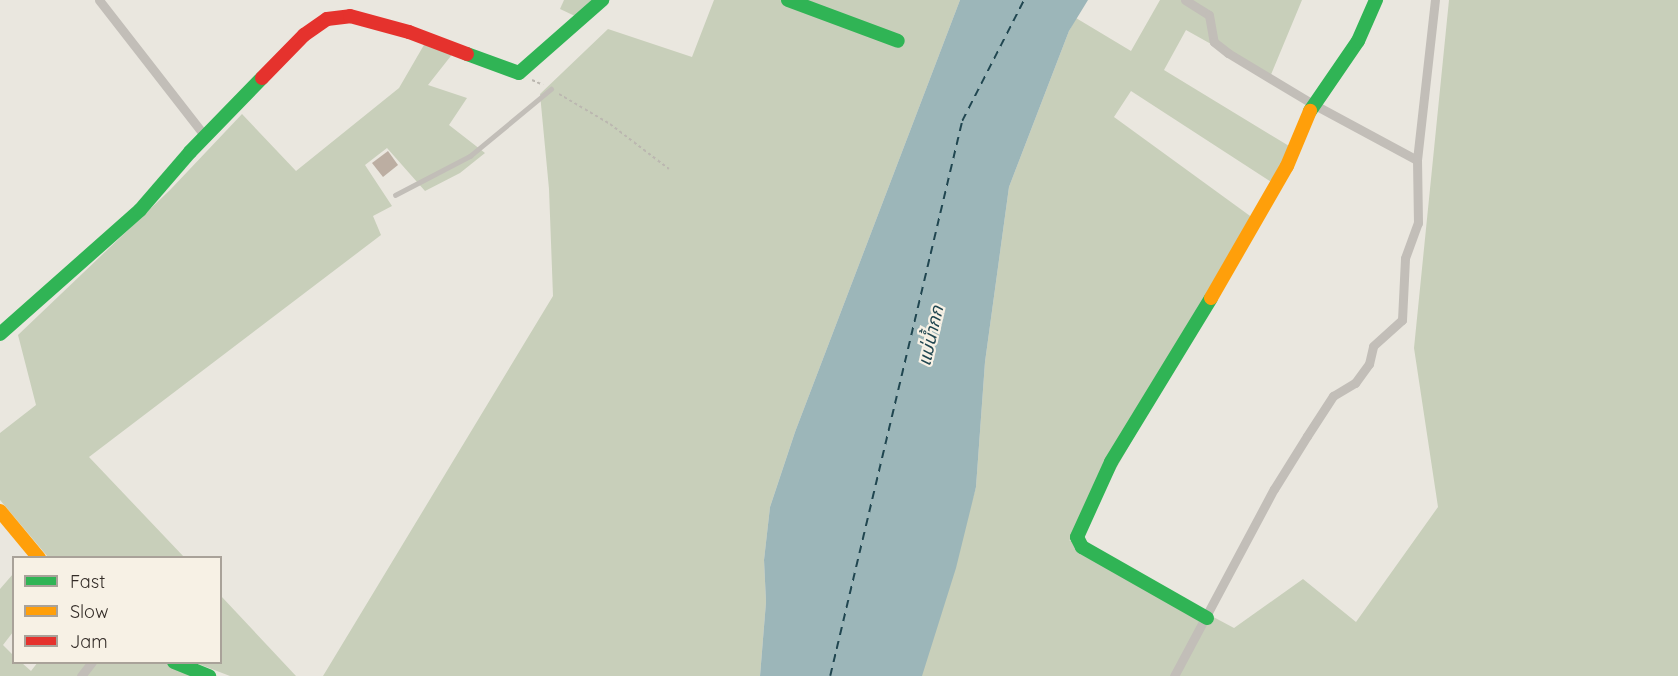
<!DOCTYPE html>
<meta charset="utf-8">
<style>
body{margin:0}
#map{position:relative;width:1678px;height:676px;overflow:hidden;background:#eae7df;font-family:Quicksand,"Noto Sans Thai",sans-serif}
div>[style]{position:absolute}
.green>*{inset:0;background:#c8cfba}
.water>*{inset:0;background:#9cb6b9}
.ferry>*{height:1.5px;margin-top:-0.75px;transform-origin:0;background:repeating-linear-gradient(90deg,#204650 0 8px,transparent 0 14px)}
.building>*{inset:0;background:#bcaea2}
.path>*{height:2px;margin-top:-1px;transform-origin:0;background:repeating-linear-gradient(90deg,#bbb7b0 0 3px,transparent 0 6px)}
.lane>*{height:4.5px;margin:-2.25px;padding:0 2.25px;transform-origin:2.25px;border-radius:2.25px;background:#c2beb8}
.street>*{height:9px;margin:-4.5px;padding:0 4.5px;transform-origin:4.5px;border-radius:4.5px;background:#c2beb8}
.fast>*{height:14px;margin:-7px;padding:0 7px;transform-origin:7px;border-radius:7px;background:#30b455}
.slow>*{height:14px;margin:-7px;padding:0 7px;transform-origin:7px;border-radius:7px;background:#ff9f0a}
.jam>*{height:14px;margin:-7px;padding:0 7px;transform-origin:7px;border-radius:7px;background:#e5322d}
span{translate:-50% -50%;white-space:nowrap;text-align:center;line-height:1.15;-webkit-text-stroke:4.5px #f7f1e5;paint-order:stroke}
.water-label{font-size:18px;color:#204650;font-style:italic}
.legend{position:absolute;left:12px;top:556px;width:210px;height:108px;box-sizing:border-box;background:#f7f1e5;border:2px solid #a9a299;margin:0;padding:8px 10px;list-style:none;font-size:18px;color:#332c27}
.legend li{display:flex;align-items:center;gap:12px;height:30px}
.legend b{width:30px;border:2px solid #a9a299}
</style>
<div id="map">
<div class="green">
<div style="clip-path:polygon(564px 0,594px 0,575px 16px,560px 9px)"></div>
<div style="clip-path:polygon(714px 0,960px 0,795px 432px,770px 507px,764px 560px,766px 602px,760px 676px,323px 676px,553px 296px,549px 189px,540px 94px,608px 29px,692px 57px)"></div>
<div style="clip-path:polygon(1160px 0,1302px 0,1270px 77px,1186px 30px,1164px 70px,1294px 149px,1276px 185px,1131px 91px,1114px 117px,1257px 221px,1077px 537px,1069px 540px,1234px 628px,1303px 579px,1356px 622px,1438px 507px,1414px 348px,1449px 0,1678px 0,1678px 676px,921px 676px,976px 487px,985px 362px,1009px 187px,1069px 31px,1076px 18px,1131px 51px)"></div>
<div style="clip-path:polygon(428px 38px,454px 52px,428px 85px,467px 98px,449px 125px,485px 153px,460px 173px,425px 191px,387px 148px,365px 165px,392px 206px,373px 216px,381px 235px,89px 457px,184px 557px,48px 557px,0 500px,0 433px,36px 405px,18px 335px,170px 190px,242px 114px,296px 171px,399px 88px)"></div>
<div style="clip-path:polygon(13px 574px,13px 632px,3px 645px,13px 655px,14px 662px,22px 663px,31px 671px,38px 662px,173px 663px,192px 669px,190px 676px,0 676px,0 589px)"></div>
<div style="clip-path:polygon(221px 596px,296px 676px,230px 676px,196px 663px,220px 662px)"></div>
</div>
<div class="water">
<div style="clip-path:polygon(960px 0,1088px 0,1069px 31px,1009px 187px,985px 362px,976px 487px,956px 568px,922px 676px,760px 676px,766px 602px,764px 560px,770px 507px,795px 432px)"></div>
</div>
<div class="ferry">
<div style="left:830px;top:676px;width:570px;rotate:-76.62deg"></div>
<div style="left:962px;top:121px;width:136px;rotate:-62.9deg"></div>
</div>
<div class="building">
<div style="clip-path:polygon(388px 151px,398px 165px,383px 177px,372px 163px)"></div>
</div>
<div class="path">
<div style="left:532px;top:80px;width:12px;rotate:24deg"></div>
<div style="left:559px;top:94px;width:59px;rotate:30.5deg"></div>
<div style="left:610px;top:124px;width:74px;rotate:37.3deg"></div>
</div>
<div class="lane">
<div style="left:395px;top:195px;width:85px;rotate:-27.5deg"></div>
<div style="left:470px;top:156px;width:105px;rotate:-39.6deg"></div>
</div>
<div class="street">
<div style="left:99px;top:0;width:172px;rotate:52.1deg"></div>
<div style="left:1185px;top:0;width:28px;rotate:32deg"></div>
<div style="left:1209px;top:15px;width:27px;rotate:80deg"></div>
<div style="left:1214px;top:42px;width:18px;rotate:38deg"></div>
<div style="left:1228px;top:53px;width:99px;rotate:31deg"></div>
<div style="left:1313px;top:104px;width:118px;rotate:28.3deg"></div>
<div style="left:81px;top:676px;width:18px;rotate:-52deg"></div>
<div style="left:1174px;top:676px;width:212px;rotate:-61.9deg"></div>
<div style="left:1274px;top:489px;width:62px;rotate:-58.1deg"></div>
<div style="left:1307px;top:436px;width:48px;rotate:-57deg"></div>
<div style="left:1333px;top:396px;width:26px;rotate:-31deg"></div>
<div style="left:1355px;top:383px;width:24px;rotate:-54deg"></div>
<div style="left:1369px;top:364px;width:18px;rotate:-77deg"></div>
<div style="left:1373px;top:346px;width:39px;rotate:-42deg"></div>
<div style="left:1402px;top:320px;width:62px;rotate:-87.2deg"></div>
<div style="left:1405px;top:258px;width:37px;rotate:-70deg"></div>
<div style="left:1418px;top:223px;width:63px;rotate:-90.9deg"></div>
<div style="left:1417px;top:160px;width:161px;rotate:-83.6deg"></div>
</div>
<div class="fast">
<div style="left:788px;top:0;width:117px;rotate:20.4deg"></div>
<div style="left:467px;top:54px;width:55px;rotate:20.1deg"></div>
<div style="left:519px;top:73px;width:111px;rotate:-41.3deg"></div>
<div style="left:1310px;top:111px;width:85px;rotate:-55.6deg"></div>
<div style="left:1358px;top:41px;width:45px;rotate:-66.3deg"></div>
<div style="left:0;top:334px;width:187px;rotate:-41.5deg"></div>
<div style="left:140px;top:210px;width:77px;rotate:-49.2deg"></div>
<div style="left:190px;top:152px;width:103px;rotate:-45.8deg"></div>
<div style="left:1207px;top:618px;width:144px;rotate:-150.4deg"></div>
<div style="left:1082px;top:547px;width:11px;rotate:-117deg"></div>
<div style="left:1077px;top:537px;width:82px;rotate:-65.6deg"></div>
<div style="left:1111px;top:462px;width:192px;rotate:-58.6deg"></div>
<div style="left:174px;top:662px;width:38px;rotate:22deg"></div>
</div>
<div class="slow">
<div style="left:1211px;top:298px;width:152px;rotate:-60.1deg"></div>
<div style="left:1287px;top:166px;width:60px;rotate:-67.3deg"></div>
<div style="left:0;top:511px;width:61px;rotate:50.3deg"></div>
</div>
<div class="jam">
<div style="left:262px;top:78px;width:60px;rotate:-45.7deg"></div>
<div style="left:304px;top:35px;width:28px;rotate:-35deg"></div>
<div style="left:327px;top:19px;width:23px;rotate:-7deg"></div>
<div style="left:350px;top:16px;width:61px;rotate:15.2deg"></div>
<div style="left:409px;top:32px;width:62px;rotate:20.8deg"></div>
</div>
<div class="water-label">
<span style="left:931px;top:336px;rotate:-77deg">แม่น้ำกก</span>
</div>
<ul class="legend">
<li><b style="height:8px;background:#30b455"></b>Fast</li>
<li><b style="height:8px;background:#ff9f0a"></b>Slow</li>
<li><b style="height:8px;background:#e5322d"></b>Jam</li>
</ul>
</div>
